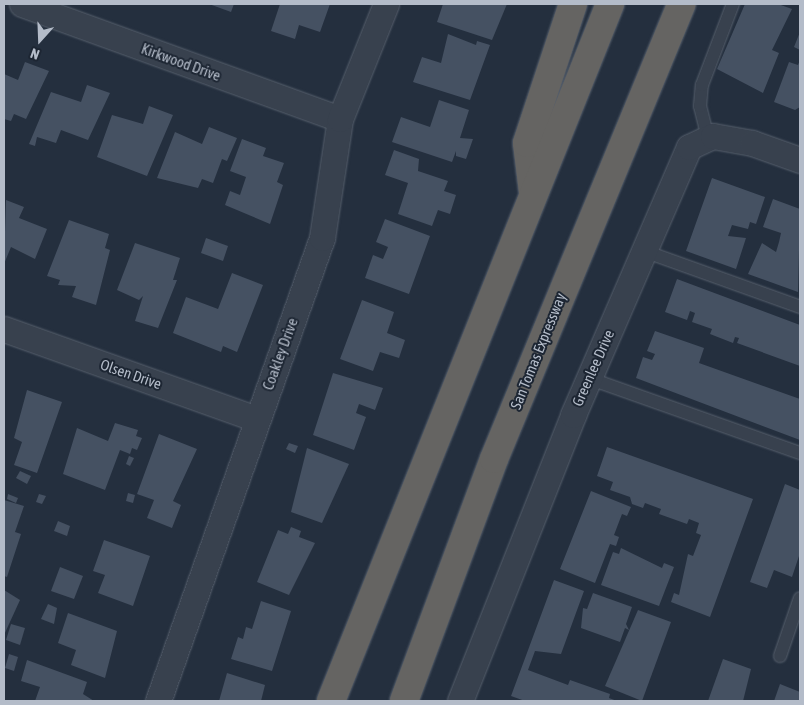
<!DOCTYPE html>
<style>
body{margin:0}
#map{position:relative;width:804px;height:705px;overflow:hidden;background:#242f3e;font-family:"Asap Condensed",sans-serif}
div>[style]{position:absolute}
.building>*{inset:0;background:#455162}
.roads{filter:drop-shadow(0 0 1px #565f6c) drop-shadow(0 0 1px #565f6c)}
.service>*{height:12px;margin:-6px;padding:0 6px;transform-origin:6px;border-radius:6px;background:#38414e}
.minor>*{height:25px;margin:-12.5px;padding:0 12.5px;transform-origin:12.5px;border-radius:12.5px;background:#38414e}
.trunk>*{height:28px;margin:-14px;padding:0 14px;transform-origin:14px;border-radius:14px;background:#656462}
span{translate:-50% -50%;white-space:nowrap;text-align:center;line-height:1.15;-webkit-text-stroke:4px #1d2633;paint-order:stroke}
.street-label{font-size:15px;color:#b4bcc9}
.frame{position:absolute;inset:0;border:5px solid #b4bcc9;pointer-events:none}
.north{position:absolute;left:15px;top:15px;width:50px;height:50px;-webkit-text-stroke:4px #1d2633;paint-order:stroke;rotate:200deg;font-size:14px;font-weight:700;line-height:20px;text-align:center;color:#b4bcc9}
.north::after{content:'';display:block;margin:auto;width:18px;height:22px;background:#b4bcc9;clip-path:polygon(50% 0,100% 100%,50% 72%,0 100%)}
</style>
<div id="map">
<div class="building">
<div style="clip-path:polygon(209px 4px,234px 4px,231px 12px)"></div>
<div style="clip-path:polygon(280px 4px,330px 4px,320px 32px,299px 25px,295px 39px,271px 31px)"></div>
<div style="clip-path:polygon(443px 4px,507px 4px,492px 40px,437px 22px)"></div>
<div style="clip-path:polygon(745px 4px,778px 4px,792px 9px,772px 50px,779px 53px,763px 93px,717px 69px)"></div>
<div style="clip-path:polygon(800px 32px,800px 50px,794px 47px)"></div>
<div style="clip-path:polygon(448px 34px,476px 45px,477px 41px,490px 45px,470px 100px,413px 82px,422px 57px,441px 63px)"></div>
<div style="clip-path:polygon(800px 60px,800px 107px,795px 110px,774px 102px,789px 62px,798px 65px)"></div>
<div style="clip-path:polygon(25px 62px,49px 71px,26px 119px,14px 114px,11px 121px,4px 119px,4px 74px,18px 80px)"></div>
<div style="clip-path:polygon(87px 85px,110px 93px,88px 140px,61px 130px,56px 143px,37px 137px,35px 146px,29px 144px,51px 92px,81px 102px)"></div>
<div style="clip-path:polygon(439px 100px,469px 110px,460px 138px,473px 139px,466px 159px,456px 156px,456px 151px,452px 162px,392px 142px,401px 117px,430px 127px)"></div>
<div style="clip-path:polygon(149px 106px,173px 115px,147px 176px,97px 157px,112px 115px,143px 124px)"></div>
<div style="clip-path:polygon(209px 127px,237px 138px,227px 161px,222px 159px,213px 183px,202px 179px,198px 188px,157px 178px,175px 132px,202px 144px)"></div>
<div style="clip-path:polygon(242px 139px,266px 148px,263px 156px,284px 163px,277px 182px,283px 185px,270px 224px,225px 205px,230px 191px,240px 195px,246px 177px,230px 171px)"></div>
<div style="clip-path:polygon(394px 150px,419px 159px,418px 171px,448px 181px,444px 191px,456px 195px,450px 214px,438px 210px,432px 226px,398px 214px,408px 183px,385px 175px)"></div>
<div style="clip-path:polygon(712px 178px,765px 197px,756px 224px,750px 222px,748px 229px,732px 225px,728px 236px,746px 238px,736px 269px,686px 251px)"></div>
<div style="clip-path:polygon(773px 199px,800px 209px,798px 292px,748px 274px,762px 243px,776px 252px,779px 242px,781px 233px,763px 227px)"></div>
<div style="clip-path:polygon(6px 200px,24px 207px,19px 218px,47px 229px,35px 259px,11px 247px,4px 264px)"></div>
<div style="clip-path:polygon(385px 219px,430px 236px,409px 294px,365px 278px,373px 255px,383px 259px,388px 247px,376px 242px)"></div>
<div style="clip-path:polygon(69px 220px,109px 234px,105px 248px,110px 250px,96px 305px,72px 297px,76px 286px,58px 285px,60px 280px,47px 276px)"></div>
<div style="clip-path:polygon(206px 238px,228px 246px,223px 261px,201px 253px)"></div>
<div style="clip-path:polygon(135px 243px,180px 258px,173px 280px,177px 280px,158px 328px,135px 321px,143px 296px,139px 300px,117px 290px)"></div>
<div style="clip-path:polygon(232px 273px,263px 285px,237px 352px,223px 346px,221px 352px,173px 333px,186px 297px,218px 309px)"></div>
<div style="clip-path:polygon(677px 279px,800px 325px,800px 366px,737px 343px,739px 338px,735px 337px,733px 343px,710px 334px,712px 329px,692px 322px,695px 313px,690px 311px,687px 320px,665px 312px)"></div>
<div style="clip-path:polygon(362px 300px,394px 312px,387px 333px,405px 340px,399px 358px,380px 352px,373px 371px,340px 359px)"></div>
<div style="clip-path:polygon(655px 331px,704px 348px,699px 363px,800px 399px,800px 440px,636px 378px,643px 357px,652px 360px,655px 354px,647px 351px)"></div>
<div style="clip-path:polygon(333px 373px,383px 388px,375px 410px,359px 404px,356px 413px,366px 417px,354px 450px,313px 435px)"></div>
<div style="clip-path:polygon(27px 390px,62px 402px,37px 473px,14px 465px,22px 442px,14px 438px)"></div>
<div style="clip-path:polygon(115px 423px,138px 430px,136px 436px,142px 438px,137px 450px,132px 448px,130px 454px,120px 450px,105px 490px,63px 474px,77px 428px,108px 441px)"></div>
<div style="clip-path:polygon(159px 434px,197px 449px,173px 501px,181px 505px,172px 528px,147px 518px,154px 500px,137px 494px)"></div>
<div style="clip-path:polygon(289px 443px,298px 446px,295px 453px,286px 449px)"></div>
<div style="clip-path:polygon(607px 447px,753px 499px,710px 617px,671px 602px,674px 593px,679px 595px,688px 554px,693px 556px,701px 535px,696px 533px,699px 523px,689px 519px,687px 524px,659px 514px,661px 509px,645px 503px,643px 508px,632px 504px,630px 497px,610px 490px,613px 482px,597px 476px)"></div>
<div style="clip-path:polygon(307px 448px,349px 464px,322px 523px,291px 512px)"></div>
<div style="clip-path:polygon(129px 456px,134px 458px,130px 466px,126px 464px)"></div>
<div style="clip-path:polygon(20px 471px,31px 476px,27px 484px,16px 478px)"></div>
<div style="clip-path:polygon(785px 484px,800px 490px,800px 553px,792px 577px,774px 570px,767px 588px,750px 582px)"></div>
<div style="clip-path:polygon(591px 491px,631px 507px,627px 516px,622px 514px,614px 535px,619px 537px,616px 546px,610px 544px,595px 583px,560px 569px)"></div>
<div style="clip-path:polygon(128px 493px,135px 495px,133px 503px,126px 501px)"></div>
<div style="clip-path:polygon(8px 494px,18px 498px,16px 503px,7px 499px)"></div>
<div style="clip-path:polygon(39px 494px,46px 496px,42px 504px,36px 502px)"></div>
<div style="clip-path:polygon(4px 500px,24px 506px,15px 532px,21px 534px,7px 577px,4px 576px)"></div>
<div style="clip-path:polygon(58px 521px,70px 526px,67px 536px,54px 531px)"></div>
<div style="clip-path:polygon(291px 527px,301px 531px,299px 537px,315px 543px,289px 595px,257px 582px,278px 530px,288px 534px)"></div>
<div style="clip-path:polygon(104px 540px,150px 556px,133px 606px,98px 593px,105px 575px,93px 571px)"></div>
<div style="clip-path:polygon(621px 548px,662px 568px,664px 563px,674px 567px,659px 606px,601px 585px,613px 552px,619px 554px)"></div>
<div style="clip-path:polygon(60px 567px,83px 576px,74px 599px,51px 591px)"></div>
<div style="clip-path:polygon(554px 580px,584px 591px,561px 654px,535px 651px,528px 670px,568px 685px,570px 680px,610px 694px,609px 698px,617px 701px,525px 701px,511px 696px)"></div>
<div style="clip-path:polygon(4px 590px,20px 600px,4px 635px)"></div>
<div style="clip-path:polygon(593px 593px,632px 607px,626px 624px,629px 630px,625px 628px,620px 642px,581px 628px,583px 608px,587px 609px)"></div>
<div style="clip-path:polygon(261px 601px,291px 611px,272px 671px,231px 659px,238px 637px,243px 639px,246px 627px,252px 629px)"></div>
<div style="clip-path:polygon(48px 604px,57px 608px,54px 624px,41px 619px)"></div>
<div style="clip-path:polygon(638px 610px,671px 622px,642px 701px,605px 686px)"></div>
<div style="clip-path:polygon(68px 613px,117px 631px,105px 678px,71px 665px,76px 650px,58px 643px)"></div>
<div style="clip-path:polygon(11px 624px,25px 628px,20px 645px,6px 640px)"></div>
<div style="clip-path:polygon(9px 654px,18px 657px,14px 671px,5px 668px)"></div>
<div style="clip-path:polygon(723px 659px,751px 669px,743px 701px,708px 701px)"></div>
<div style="clip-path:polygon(27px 660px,87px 682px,83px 694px,94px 701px,35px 701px,40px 687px,21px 681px)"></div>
<div style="clip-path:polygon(227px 673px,265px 685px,261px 701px,219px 701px)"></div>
<div style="clip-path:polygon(780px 684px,800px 692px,800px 701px,774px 701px)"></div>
</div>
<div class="roads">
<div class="service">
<div style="left:708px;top:138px;width:33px;rotate:-104deg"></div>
<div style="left:700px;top:106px;width:21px;rotate:-85deg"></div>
<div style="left:702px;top:85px;width:87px;rotate:-69.1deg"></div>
<div style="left:644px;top:251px;width:166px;rotate:19.7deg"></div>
<div style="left:588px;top:378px;width:225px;rotate:19.5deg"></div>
<div style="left:780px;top:656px;width:61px;rotate:-71deg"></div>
</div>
<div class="minor">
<div style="left:22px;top:4px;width:338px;rotate:19.9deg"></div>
<div style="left:4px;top:329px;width:269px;rotate:19.6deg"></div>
<div style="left:158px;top:701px;width:491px;rotate:-70.5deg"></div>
<div style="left:322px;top:238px;width:120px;rotate:-81.4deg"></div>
<div style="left:340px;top:119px;width:124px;rotate:-68.2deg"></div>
<div style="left:460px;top:701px;width:308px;rotate:-68.4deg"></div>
<div style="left:573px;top:415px;width:292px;rotate:-66.6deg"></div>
<div style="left:689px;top:147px;width:26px;rotate:-25deg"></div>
<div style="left:713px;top:136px;width:40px;rotate:10deg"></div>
<div style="left:752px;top:143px;width:51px;rotate:19.5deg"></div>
</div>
<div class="trunk">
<div style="left:533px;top:192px;width:49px;rotate:-97deg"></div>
<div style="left:527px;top:143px;width:146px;rotate:-71.7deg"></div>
<div style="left:331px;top:701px;width:751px;rotate:-68.18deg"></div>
<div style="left:404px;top:701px;width:258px;rotate:-69.6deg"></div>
<div style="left:494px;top:459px;width:492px;rotate:-67.6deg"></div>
</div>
</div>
<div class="street-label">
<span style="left:181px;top:62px;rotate:20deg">Kirkwood Drive</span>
<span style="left:538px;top:351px;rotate:-68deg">San Tomas Expressway</span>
<span style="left:280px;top:354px;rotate:-70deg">Coakley Drive</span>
<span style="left:593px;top:368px;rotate:-66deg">Greenlee Drive</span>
<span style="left:131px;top:374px;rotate:19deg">Olsen Drive</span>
</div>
<div class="frame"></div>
<div class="north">N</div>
</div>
